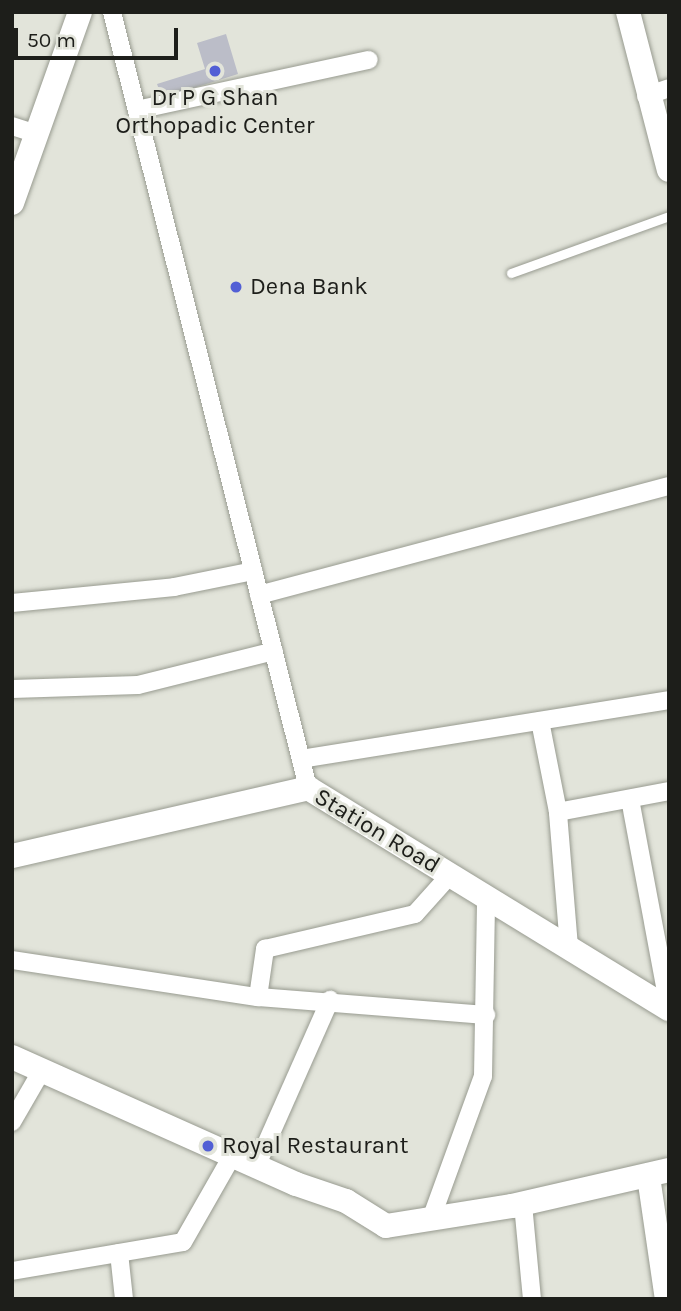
<!DOCTYPE html>
<style>
body{margin:0}
#map{position:relative;width:681px;height:1311px;overflow:hidden;background:#e2e4da;font-family:Karla,sans-serif}
div>[style]{position:absolute}
.building>*{inset:0;background:#bbbdc8}
.roads{filter:drop-shadow(0 0 2px #989b90) drop-shadow(0 0 2px #989b90)}
.service>*{height:9px;margin:-4.5px;padding:0 4.5px;transform-origin:4.5px;border-radius:4.5px;background:#fff}
.minor>*{height:18px;margin:-9px;padding:0 9px;transform-origin:9px;border-radius:9px;background:#fff}
.tertiary>*{height:23px;margin:-11.5px;padding:0 11.5px;transform-origin:11.5px;border-radius:11.5px;background:#fff}
.secondary>*{height:24px;margin:-12px;padding:0 12px;transform-origin:12px;border-radius:12px;background:#fff}
.dots>*{width:19px;height:19px;translate:-50% -50%;box-sizing:border-box;border:4px solid #e2e4da;border-radius:50%}
span{translate:-50% -50%;white-space:nowrap;text-align:center;line-height:1.15;-webkit-text-stroke:6px #e2e4da;paint-order:stroke}
.poi-label{font-size:24px;color:#1d1e1a}
.left{translate:0 -50%;text-align:left}
.street-label{font-size:24px;color:#1d1e1a}
.frame{position:absolute;inset:0;border:14px solid #1d1e1a;pointer-events:none}
.scale{position:absolute;left:14px;top:28px;width:164px;height:32px;box-sizing:border-box;border:4px solid #1d1e1a;border-top:0;padding-left:9px;font-size:21px;line-height:24px;white-space:nowrap;color:#1d1e1a;-webkit-text-stroke:5px #e2e4da;paint-order:stroke}
</style>
<div id="map">
<div class="building">
<div style="clip-path:polygon(226px 34px,238px 74px,162px 98px,157px 84px,205px 69px,197px 43px)"></div>
</div>
<div class="roads">
<div class="service">
<div style="left:511px;top:273px;width:168px;rotate:-19.8deg"></div>
</div>
<div class="minor">
<div style="left:112px;top:12px;width:800px;rotate:75.82deg"></div>
<div style="left:646px;top:96px;width:24px;rotate:-19deg"></div>
<div style="left:137px;top:110px;width:237px;rotate:-12.2deg"></div>
<div style="left:12px;top:126px;width:26px;rotate:18deg"></div>
<div style="left:259px;top:595px;width:424px;rotate:-14.9deg"></div>
<div style="left:12px;top:603px;width:163px;rotate:-5.6deg"></div>
<div style="left:174px;top:587px;width:81px;rotate:-11.4deg"></div>
<div style="left:12px;top:689px;width:126px;rotate:-1.8deg"></div>
<div style="left:138px;top:685px;width:140px;rotate:-14deg"></div>
<div style="left:540px;top:721px;width:93px;rotate:78.8deg"></div>
<div style="left:301px;top:759px;width:373px;rotate:-9.1deg"></div>
<div style="left:630px;top:799px;width:212px;rotate:79.4deg"></div>
<div style="left:569px;top:947px;width:135px;rotate:-94.7deg"></div>
<div style="left:558px;top:812px;width:113px;rotate:-10.7deg"></div>
<div style="left:12px;top:960px;width:249px;rotate:8.6deg"></div>
<div style="left:258px;top:997px;width:229px;rotate:4.5deg"></div>
<div style="left:258px;top:997px;width:49px;rotate:-81.7deg"></div>
<div style="left:265px;top:949px;width:154px;rotate:-13.1deg"></div>
<div style="left:415px;top:914px;width:52px;rotate:-48.1deg"></div>
<div style="left:12px;top:1122px;width:60px;rotate:-60deg"></div>
<div style="left:256px;top:1167px;width:183px;rotate:-66.1deg"></div>
<div style="left:523px;top:1204px;width:95px;rotate:84.6deg"></div>
<div style="left:431px;top:1219px;width:152px;rotate:-70deg"></div>
<div style="left:483px;top:1076px;width:179px;rotate:-89deg"></div>
<div style="left:119px;top:1253px;width:46px;rotate:83.8deg"></div>
<div style="left:12px;top:1271px;width:173px;rotate:-9.6deg"></div>
<div style="left:183px;top:1242px;width:99px;rotate:-60.3deg"></div>
</div>
<div class="tertiary">
<div style="left:648px;top:1176px;width:124px;rotate:81.7deg"></div>
</div>
<div class="secondary">
<div style="left:628px;top:12px;width:163px;rotate:75.5deg"></div>
<div style="left:12px;top:203px;width:203px;rotate:-70.4deg"></div>
<div style="left:12px;top:856px;width:304px;rotate:-12.9deg"></div>
<div style="left:308px;top:788px;width:423px;rotate:31.5deg"></div>
<div style="left:12px;top:1057px;width:311px;rotate:24.1deg"></div>
<div style="left:296px;top:1184px;width:53px;rotate:18.8deg"></div>
<div style="left:346px;top:1201px;width:47px;rotate:32deg"></div>
<div style="left:386px;top:1226px;width:128px;rotate:-9deg"></div>
<div style="left:512px;top:1206px;width:161px;rotate:-12.9deg"></div>
</div>
</div>
<div class="dots">
<div style="left:215px;top:71px;background:#525fd5"></div>
<div style="left:236px;top:287px;background:#525fd5"></div>
<div style="left:208px;top:1146px;background:#525fd5"></div>
</div>
<div class="poi-label">
<span style="left:215px;top:112px">Dr P G Shan<br>Orthopadic Center</span>
<span class="left" style="left:250px;top:287px">Dena Bank</span>
<span class="left" style="left:222px;top:1146px">Royal Restaurant</span>
</div>
<div class="street-label">
<span style="left:377px;top:831px;rotate:31deg">Station Road</span>
</div>
<div class="frame"></div>
<div class="scale">50 m</div>
</div>
